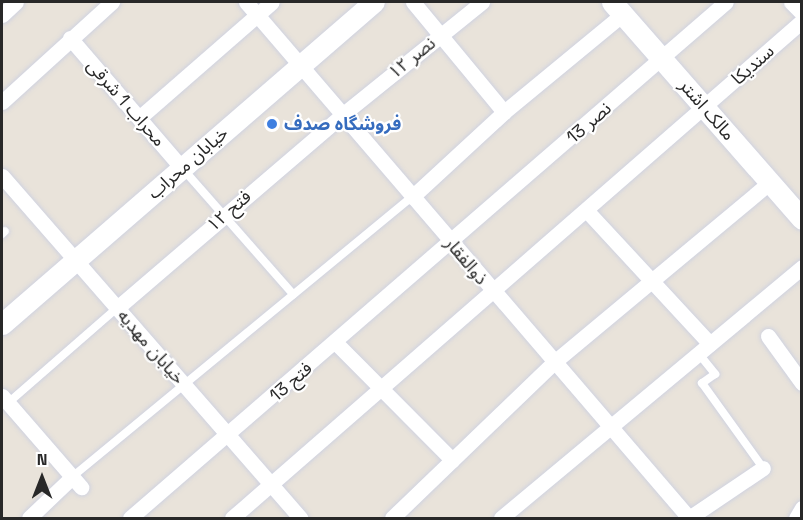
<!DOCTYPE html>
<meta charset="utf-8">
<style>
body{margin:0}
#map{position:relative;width:803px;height:520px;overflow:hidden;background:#e9e3da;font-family:"Space Grotesk","Noto Sans Arabic",sans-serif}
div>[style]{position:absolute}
.roads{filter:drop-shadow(0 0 2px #cfd2e0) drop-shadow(0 0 2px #cfd2e0)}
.lane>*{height:8px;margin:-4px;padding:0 4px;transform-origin:4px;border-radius:4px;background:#fff}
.street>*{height:15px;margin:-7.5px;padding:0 7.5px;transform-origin:7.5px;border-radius:7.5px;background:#fff}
.secondary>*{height:21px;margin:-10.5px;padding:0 10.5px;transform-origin:10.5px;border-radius:10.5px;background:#fff}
.dots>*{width:16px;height:16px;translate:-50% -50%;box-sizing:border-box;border:3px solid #fff;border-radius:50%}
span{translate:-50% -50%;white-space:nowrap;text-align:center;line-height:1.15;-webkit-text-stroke:4.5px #fff;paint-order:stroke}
.street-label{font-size:18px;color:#282828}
.shop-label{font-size:18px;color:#366cbe;font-weight:700}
.left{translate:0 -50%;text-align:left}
.frame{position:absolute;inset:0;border:3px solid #282828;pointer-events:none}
.north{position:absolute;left:12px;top:448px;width:60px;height:60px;-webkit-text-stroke:4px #fff;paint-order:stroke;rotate:0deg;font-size:16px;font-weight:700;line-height:24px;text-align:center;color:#282828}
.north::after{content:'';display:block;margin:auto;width:21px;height:27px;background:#282828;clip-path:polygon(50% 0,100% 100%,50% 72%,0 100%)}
</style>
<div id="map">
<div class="roads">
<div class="lane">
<div style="left:183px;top:169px;width:167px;rotate:48.7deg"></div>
<div style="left:2px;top:234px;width:4px;rotate:-45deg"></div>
<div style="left:699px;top:354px;width:26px;rotate:51deg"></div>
<div style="left:715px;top:374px;width:16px;rotate:145deg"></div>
<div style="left:702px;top:383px;width:105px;rotate:54.3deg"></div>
<div style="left:8px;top:403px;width:145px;rotate:-41.1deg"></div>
<div style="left:72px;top:477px;width:440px;rotate:-39.5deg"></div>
</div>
<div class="street">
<div style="left:246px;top:2px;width:680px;rotate:49.35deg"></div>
<div style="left:413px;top:2px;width:143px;rotate:50.4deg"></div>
<div style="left:791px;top:2px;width:16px;rotate:45deg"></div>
<div style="left:2px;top:15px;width:19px;rotate:-43deg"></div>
<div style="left:70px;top:38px;width:172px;rotate:49.3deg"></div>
<div style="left:2px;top:102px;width:149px;rotate:-42.3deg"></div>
<div style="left:139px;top:118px;width:176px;rotate:-41.1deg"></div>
<div style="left:2px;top:176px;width:454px;rotate:48.9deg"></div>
<div style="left:412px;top:197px;width:125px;rotate:-42.7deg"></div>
<div style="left:504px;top:112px;width:154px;rotate:-39.5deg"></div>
<div style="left:587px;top:211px;width:181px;rotate:47.2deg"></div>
<div style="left:117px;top:308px;width:296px;rotate:-40.6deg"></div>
<div style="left:342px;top:115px;width:180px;rotate:-38.9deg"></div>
<div style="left:768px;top:336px;width:58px;rotate:54.1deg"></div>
<div style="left:336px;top:343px;width:165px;rotate:45.2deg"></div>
<div style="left:2px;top:396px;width:121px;rotate:49deg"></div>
<div style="left:29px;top:518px;width:59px;rotate:-43.6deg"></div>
<div style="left:130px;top:518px;width:788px;rotate:-40.89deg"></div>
<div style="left:232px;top:518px;width:756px;rotate:-41.09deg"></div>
<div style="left:392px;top:518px;width:223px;rotate:-43.9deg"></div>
<div style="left:553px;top:363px;width:283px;rotate:-39.8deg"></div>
<div style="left:501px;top:518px;width:392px;rotate:-39.8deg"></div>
<div style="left:689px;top:518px;width:89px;rotate:-34deg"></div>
<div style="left:796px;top:518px;width:12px;rotate:-59deg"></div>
</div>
<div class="secondary">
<div style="left:612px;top:2px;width:288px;rotate:48.8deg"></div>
<div style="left:2px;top:324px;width:492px;rotate:-40.9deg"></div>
</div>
</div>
<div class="dots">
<div style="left:272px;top:124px;background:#3f7fe0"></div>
</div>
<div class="street-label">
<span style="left:412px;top:58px;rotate:-39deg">نصر ۱۲</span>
<span style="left:753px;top:65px;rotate:-42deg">سندیکا</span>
<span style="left:126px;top:103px;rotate:49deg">محراب 1 شرقی</span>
<span style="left:707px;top:110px;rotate:49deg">مالک اشتر</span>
<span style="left:589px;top:123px;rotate:-41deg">نصر 13</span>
<span style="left:188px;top:163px;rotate:-41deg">خیابان محراب</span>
<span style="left:229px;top:211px;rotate:-41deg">فتح ۱۲</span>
<span style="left:466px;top:261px;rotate:50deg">ذوالفقار</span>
<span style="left:151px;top:347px;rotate:49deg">خیابان مهدیه</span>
<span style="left:291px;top:382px;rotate:-41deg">فتح 13</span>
</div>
<div class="shop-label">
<span class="left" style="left:284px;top:124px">فروشگاه صدف</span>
</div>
<div class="frame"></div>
<div class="north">N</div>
</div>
